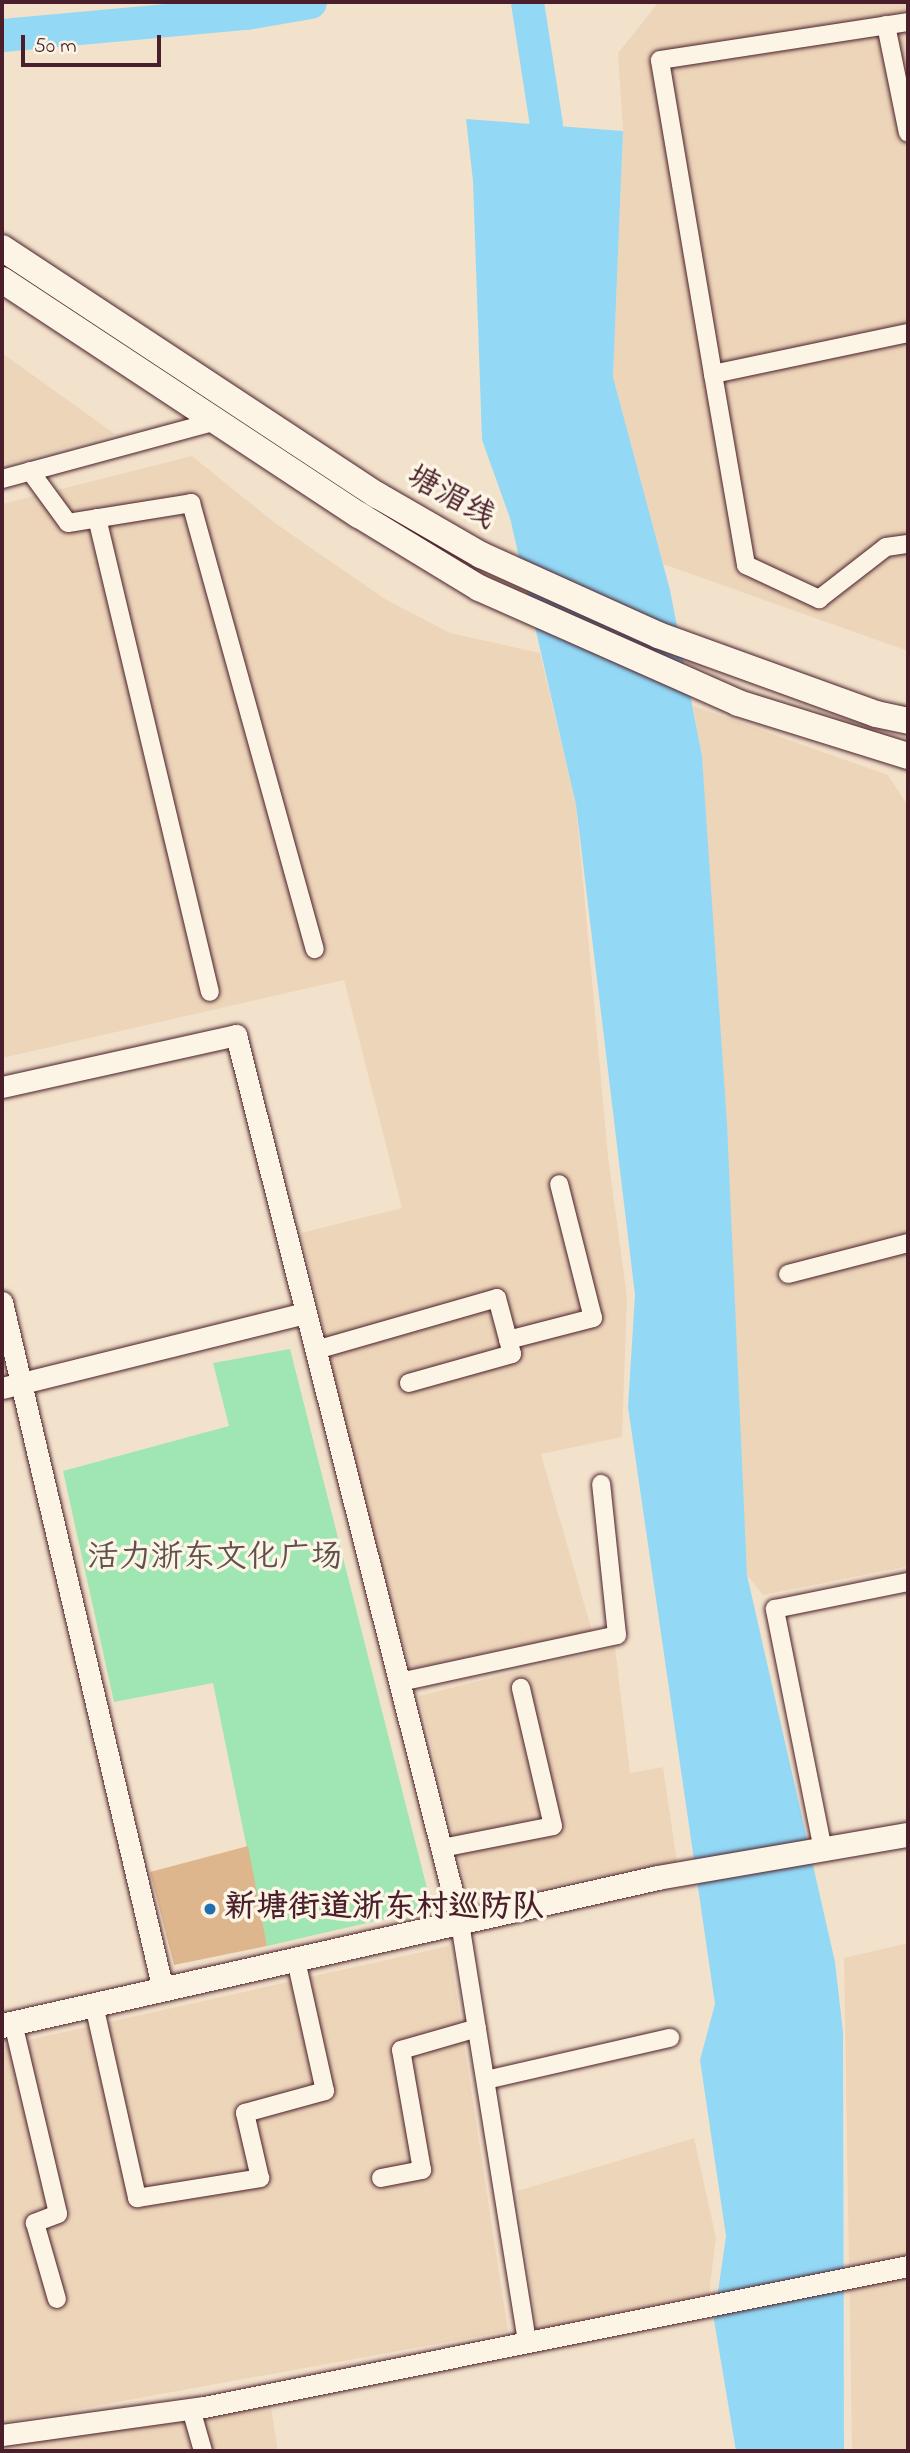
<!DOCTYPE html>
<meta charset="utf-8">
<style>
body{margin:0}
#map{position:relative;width:910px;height:2453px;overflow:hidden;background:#f3e2cb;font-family:"Indie Flower","LXGW WenKai TC",sans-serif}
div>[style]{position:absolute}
.built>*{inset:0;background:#edd5b9}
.green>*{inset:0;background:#9fe6b3}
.water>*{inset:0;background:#93d9f5}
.river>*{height:33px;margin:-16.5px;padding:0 16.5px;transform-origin:16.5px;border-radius:16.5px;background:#93d9f5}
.building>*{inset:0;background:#deb68e}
.roads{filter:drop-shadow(0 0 2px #4a1f2b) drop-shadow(0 0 2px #4a1f2b)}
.minor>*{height:18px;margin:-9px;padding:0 9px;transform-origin:9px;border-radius:9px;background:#fcf5e5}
.tertiary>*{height:21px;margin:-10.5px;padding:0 10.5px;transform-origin:10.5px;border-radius:10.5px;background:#fcf5e5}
.secondary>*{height:24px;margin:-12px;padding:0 12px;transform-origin:12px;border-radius:12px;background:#fcf5e5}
.primary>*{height:26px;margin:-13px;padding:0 13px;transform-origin:13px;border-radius:13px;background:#fcf5e5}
.dots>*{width:19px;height:19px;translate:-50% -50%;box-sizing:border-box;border:4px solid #fcf5e5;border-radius:50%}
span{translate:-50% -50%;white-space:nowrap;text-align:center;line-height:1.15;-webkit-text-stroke:7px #fcf5e5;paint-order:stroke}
.street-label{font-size:32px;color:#4a1f2b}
.park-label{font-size:32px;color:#5f514d}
.poi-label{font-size:32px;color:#4a1f2b;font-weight:700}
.left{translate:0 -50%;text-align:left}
.frame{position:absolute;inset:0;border:4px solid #4a1f2b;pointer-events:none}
.scale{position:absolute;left:21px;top:35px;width:140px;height:32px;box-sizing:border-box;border:4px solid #4a1f2b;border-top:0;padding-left:9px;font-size:21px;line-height:24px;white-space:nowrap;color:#4a1f2b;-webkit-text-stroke:5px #fcf5e5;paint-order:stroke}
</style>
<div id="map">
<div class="built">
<div style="clip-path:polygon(659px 2px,908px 2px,908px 651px,663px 564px,613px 377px,623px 131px,618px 53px)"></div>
<div style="clip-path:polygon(2px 353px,115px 434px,2px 465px)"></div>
<div style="clip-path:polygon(192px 456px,275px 523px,385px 599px,450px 633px,540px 653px,576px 805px,608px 1156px,627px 1297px,622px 1437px,541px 1454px,592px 1631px,410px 1669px,360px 1491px,301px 1233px,402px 1208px,344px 980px,2px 1058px,2px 504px)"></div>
<div style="clip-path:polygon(693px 706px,888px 775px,908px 806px,908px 1566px,763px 1595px,747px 1575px,702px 756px)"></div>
<div style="clip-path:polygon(615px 1647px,630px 1773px,663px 1767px,677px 1862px,470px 1902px,419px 1696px)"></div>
<div style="clip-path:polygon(908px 1943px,908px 2451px,852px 2451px,844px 1958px)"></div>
<div style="clip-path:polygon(449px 1946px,508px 2331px,2px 2423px,2px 2046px)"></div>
<div style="clip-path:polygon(694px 2138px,716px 2238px,709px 2294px,537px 2329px,517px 2191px)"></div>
<div style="clip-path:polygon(270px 2401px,278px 2451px,2px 2451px,2px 2435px)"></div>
</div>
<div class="green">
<div style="clip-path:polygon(290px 1349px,432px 1908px,267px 1946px,213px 1683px,114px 1702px,63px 1471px,229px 1426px,213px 1363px)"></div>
</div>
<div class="water">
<div style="clip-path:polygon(466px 119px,623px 131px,613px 377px,670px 590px,702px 756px,727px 1124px,747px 1575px,835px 1962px,843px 2032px,844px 2451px,736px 2451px,714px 2320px,726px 2236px,700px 2060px,715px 2004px,628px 1407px,635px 1295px,576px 805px,510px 518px,482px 440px,473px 181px)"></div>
</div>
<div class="river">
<div style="left:527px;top:2px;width:124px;rotate:81.2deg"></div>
<div style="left:2px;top:35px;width:245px;rotate:-5.2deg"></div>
<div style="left:246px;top:13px;width:65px;rotate:-9.8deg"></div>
</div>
<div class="building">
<div style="clip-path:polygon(248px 1846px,267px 1946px,174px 1965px,150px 1872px)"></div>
</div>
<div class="roads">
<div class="minor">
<div style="left:886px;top:25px;width:110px;rotate:78.5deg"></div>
<div style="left:908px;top:333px;width:199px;rotate:168.1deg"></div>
<div style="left:713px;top:374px;width:194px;rotate:80.2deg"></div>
<div style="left:746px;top:565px;width:81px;rotate:25deg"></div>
<div style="left:819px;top:599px;width:85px;rotate:-37.8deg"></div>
<div style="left:886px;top:547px;width:22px;rotate:-8deg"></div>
<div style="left:713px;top:374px;width:318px;rotate:-99.6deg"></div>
<div style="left:660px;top:60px;width:251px;rotate:-8.7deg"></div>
<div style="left:30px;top:471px;width:64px;rotate:53.8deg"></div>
<div style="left:68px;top:523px;width:125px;rotate:-9.2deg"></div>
<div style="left:191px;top:503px;width:463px;rotate:74.5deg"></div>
<div style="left:2px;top:479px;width:223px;rotate:-15.1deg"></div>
<div style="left:97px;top:518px;width:487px;rotate:76.6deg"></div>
<div style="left:788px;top:1274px;width:124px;rotate:-14.5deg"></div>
<div style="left:508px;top:1340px;width:88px;rotate:-14.5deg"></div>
<div style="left:593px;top:1318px;width:138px;rotate:-104.2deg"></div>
<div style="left:316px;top:1350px;width:188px;rotate:-16deg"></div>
<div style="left:497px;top:1298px;width:58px;rotate:75deg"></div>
<div style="left:512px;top:1354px;width:107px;rotate:164.3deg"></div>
<div style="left:400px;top:1682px;width:222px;rotate:-12.2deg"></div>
<div style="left:617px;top:1635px;width:152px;rotate:-96deg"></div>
<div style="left:442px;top:1848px;width:113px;rotate:-11.2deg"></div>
<div style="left:553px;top:1826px;width:142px;rotate:-103.1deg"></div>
<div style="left:823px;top:1850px;width:246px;rotate:-101.3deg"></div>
<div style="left:775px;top:1609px;width:136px;rotate:-11.5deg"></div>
<div style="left:460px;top:1923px;width:423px;rotate:80.9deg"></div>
<div style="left:94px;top:2005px;width:198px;rotate:77.4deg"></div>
<div style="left:137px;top:2198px;width:125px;rotate:-9.2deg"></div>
<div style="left:260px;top:2178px;width:67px;rotate:-103deg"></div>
<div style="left:245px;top:2113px;width:83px;rotate:-15.4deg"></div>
<div style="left:325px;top:2091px;width:134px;rotate:-102.5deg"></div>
<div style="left:13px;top:2023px;width:196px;rotate:76.7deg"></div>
<div style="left:58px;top:2214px;width:25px;rotate:159deg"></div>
<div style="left:35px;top:2223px;width:79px;rotate:73.9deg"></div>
<div style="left:486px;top:2080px;width:189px;rotate:-12.9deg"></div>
<div style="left:381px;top:2178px;width:42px;rotate:-11deg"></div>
<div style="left:422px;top:2170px;width:122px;rotate:-99.9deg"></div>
<div style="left:401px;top:2050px;width:79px;rotate:-16.1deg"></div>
<div style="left:191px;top:2409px;width:44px;rotate:74.1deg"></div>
</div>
<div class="tertiary">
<div style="left:2px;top:1087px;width:240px;rotate:-12.5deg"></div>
<div style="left:236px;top:1035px;width:916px;rotate:75.84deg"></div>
<div style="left:2px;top:1302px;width:707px;rotate:76.83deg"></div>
<div style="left:2px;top:1388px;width:313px;rotate:-13.9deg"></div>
<div style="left:2px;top:2435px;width:204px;rotate:-7.9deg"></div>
<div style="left:204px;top:2407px;width:718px;rotate:-11.33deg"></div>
</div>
<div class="secondary">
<div style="left:2px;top:2026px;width:672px;rotate:-12.71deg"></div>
<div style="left:658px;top:1878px;width:254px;rotate:-9.8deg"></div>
</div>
<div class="primary">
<div style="left:2px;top:248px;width:449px;rotate:33.4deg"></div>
<div style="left:377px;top:495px;width:120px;rotate:30deg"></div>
<div style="left:481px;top:555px;width:194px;rotate:24.3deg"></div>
<div style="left:658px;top:635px;width:232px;rotate:19.9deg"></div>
<div style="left:876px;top:714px;width:33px;rotate:12deg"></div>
<div style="left:2px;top:280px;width:427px;rotate:33.4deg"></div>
<div style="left:359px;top:515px;width:140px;rotate:31.3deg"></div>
<div style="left:479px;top:588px;width:283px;rotate:23.9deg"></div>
<div style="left:738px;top:703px;width:178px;rotate:17.3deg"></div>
</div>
</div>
<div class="dots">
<div style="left:210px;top:1909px;background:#1f6fb2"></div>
</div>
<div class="street-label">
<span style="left:450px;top:499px;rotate:29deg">塘湄线</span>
</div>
<div class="park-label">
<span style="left:215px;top:1559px">活力浙东文化广场</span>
</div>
<div class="poi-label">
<span class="left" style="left:224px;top:1909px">新塘街道浙东村巡防队</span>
</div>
<div class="frame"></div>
<div class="scale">50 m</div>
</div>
